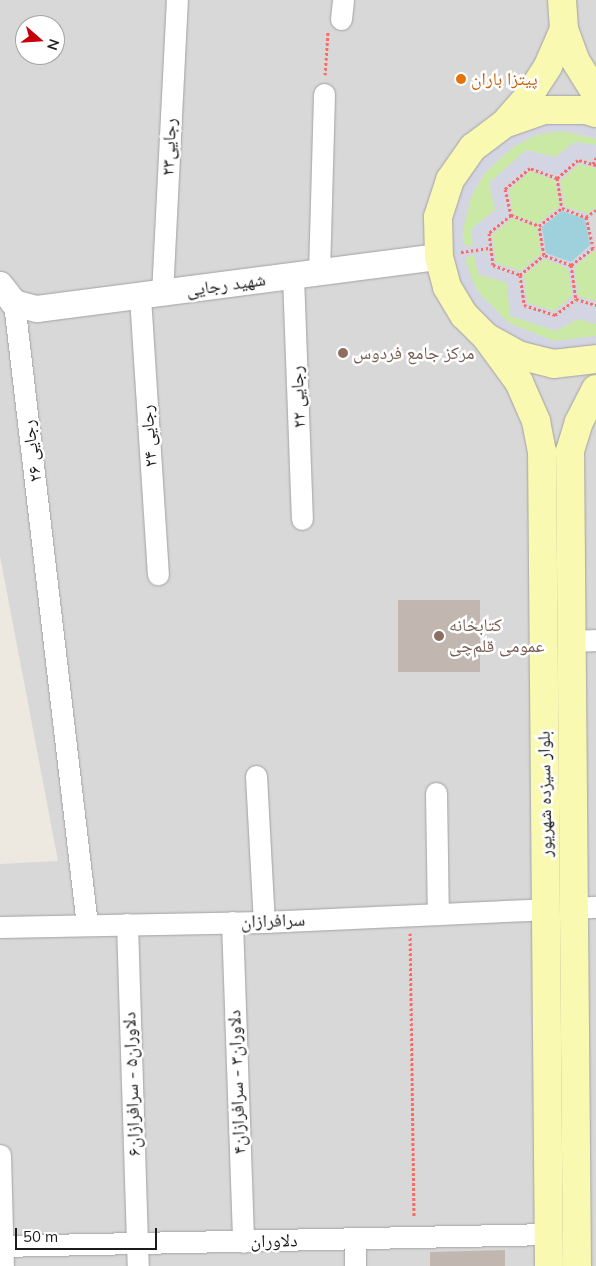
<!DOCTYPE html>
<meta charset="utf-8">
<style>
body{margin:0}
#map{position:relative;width:596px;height:1266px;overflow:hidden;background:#ede8e0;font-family:Mulish,"Noto Naskh Arabic",sans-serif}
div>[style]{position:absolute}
.residential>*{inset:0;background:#d9d8d8}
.grass>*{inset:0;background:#cae9a4}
.plaza>*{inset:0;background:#d4d5e2}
.water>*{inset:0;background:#9fd1dc}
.building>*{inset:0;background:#c1b7b0}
.path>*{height:3px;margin-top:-1.5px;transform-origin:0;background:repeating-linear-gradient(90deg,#fb6a63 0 2.5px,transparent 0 5px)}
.roads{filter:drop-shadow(0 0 1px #a2a2a2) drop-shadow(0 0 1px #a2a2a2)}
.minor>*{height:21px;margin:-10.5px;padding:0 10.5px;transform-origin:10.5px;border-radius:10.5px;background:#fff}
.tertiary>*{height:26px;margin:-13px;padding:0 13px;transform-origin:13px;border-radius:13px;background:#fff}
.secondary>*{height:28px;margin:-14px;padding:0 14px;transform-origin:14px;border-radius:14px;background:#faf9b1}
.dots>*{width:14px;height:14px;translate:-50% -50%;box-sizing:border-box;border:2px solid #fff;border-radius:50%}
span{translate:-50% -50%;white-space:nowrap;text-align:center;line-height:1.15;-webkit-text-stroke:5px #fff;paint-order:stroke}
.food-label{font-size:18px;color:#c56008}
.left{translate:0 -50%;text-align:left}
.street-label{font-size:18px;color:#1b1b1b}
.education-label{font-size:18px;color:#785e54}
.north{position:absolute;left:15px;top:15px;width:50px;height:50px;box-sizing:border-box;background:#fff;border:1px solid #a4a4a4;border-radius:50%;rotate:109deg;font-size:14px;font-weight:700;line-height:20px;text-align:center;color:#1b1b1b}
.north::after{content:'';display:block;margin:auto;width:18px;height:22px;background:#c6000b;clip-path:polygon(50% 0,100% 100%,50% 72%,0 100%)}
.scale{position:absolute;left:15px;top:1228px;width:142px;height:22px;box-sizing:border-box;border:2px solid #1b1b1b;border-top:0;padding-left:6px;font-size:15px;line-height:18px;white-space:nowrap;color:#1b1b1b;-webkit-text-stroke:4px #fff;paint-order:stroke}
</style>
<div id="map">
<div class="residential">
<div style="clip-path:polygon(evenodd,0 0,596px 0,596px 1266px,0 1266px,0 864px,58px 861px,0 556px,0 0,25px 25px,55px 25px,55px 55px,25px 55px,25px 25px)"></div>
</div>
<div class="grass">
<div style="clip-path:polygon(561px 131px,596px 139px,596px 145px,575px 142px,555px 157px,526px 150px,495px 210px,471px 229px,474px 246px,463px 244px,463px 229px,471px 197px,488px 169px,513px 147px,536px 135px)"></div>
<div style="clip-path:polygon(579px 164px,596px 168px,596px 208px,588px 214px,564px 207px,560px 181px)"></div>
<div style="clip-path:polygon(530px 171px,555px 180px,560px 206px,538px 224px,513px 215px,509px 190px)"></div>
<div style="clip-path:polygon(512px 218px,537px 227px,542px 254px,521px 271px,496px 263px,492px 235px)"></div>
<div style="clip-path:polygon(593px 251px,596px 252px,596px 301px,578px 297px,574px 268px)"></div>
<div style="clip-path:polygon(475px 254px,478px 274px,507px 283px,556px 331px,578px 319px,596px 324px,596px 336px,554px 341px,509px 323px,487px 303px,471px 281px,465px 259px)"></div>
<div style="clip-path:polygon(544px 259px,568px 268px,572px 296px,554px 312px,527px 303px,523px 275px)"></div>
</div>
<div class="plaza">
<div style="clip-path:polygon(evenodd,565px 120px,596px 125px,596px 139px,577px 132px,548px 132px,536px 135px,513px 147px,480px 178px,471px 197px,463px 229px,463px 244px,473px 246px,471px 229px,495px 210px,489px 183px,526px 150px,555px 157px,575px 142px,596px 145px,596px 168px,579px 164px,560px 181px,565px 207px,588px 214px,596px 208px,596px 212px,589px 218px,596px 252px,593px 251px,574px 268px,578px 296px,596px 301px,596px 324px,577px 319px,556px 331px,510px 316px,507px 283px,478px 274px,474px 254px,465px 259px,477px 291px,509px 323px,554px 341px,596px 336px,596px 348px,567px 352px,535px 348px,504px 335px,479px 313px,461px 286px,452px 254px,451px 221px,456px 200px,476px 164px,506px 137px,545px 123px,565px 120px,530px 171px,555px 180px,560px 206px,538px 224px,513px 215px,509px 190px,530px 171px,565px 120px,512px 218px,537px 227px,541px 254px,521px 271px,496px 263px,492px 235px,512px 218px,565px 120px,542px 227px,571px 261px,546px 252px,542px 227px,565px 120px,544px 259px,568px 268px,572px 296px,554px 311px,527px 303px,524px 275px,544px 259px)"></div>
</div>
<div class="water">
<div style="clip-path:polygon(562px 211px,585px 219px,590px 245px,571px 262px,546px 253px,542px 227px)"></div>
</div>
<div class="building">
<div style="clip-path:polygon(398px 600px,480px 600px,480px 672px,398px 672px)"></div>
<div style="clip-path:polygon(505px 1250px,505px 1266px,430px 1266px,430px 1252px)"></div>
</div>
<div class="path">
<div style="left:325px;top:75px;width:43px;rotate:-86deg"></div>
<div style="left:593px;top:164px;width:7px;rotate:-63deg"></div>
<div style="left:596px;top:165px;width:19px;rotate:-164deg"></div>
<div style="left:578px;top:160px;width:28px;rotate:139deg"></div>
<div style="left:557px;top:178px;width:29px;rotate:-160deg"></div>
<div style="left:530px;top:168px;width:33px;rotate:140deg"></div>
<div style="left:505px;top:189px;width:27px;rotate:77deg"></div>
<div style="left:511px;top:215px;width:28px;rotate:141deg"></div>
<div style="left:489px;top:233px;width:32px;rotate:83deg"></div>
<div style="left:493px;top:265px;width:29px;rotate:20deg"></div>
<div style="left:520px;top:275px;width:30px;rotate:82deg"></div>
<div style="left:524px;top:305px;width:33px;rotate:18deg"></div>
<div style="left:555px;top:315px;width:26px;rotate:-37deg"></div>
<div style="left:576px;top:299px;width:21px;rotate:17deg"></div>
<div style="left:557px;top:178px;width:30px;rotate:81deg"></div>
<div style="left:562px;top:208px;width:26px;rotate:21deg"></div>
<div style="left:586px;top:217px;width:32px;rotate:77deg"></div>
<div style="left:593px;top:248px;width:28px;rotate:142deg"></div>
<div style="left:571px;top:265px;width:29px;rotate:-160deg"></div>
<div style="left:544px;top:255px;width:29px;rotate:-100deg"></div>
<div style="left:539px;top:226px;width:29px;rotate:-38deg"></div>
<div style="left:511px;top:215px;width:30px;rotate:21deg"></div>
<div style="left:586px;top:217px;width:12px;rotate:-35deg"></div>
<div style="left:461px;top:252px;width:30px;rotate:-8deg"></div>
<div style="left:571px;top:265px;width:34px;rotate:82deg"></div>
<div style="left:520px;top:275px;width:31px;rotate:-40deg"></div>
<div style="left:410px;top:933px;width:284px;rotate:89.2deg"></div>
</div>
<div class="roads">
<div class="minor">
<div style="left:341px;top:19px;width:19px;rotate:-84deg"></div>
<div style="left:319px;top:273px;width:179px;rotate:-88.4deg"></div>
<div style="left:293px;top:276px;width:243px;rotate:87.9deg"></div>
<div style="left:162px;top:294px;width:294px;rotate:-87.1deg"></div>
<div style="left:140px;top:297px;width:278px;rotate:86.3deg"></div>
<div style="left:14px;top:303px;width:626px;rotate:83.31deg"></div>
<div style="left:571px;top:641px;width:25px;rotate:-2deg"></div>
<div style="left:256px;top:776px;width:146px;rotate:86.9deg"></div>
<div style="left:436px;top:793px;width:121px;rotate:89.1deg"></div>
<div style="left:574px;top:908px;width:22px;rotate:-3deg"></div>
<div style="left:232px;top:922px;width:320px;rotate:88deg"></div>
<div style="left:127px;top:924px;width:342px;rotate:88.2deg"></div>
<div style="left:0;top:927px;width:264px;rotate:-1.1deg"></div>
<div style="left:264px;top:922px;width:282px;rotate:-2.6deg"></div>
<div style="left:0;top:1155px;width:111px;rotate:88.5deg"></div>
<div style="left:355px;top:1239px;width:27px;rotate:90deg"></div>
<div style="left:0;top:1246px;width:549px;rotate:-1.25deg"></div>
</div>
<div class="tertiary">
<div style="left:0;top:285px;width:23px;rotate:52deg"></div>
<div style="left:14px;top:303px;width:24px;rotate:15deg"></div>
<div style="left:37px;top:309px;width:405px;rotate:-7.4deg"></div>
</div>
<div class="secondary">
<div style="left:562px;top:0;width:29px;rotate:86deg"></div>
<div style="left:564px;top:29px;width:33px;rotate:70deg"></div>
<div style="left:575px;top:60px;width:39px;rotate:58deg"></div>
<div style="left:596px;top:113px;width:10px;rotate:-163deg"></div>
<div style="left:586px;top:110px;width:42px;rotate:180deg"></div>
<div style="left:544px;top:110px;width:42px;rotate:160.7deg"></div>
<div style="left:504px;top:124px;width:39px;rotate:143deg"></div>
<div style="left:473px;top:147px;width:40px;rotate:124.9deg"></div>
<div style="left:450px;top:180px;width:39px;rotate:108deg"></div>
<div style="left:438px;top:217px;width:40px;rotate:88.6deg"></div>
<div style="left:439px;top:257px;width:31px;rotate:75deg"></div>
<div style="left:447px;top:287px;width:33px;rotate:59deg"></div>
<div style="left:464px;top:315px;width:31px;rotate:45deg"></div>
<div style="left:486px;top:337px;width:37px;rotate:29deg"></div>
<div style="left:518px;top:355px;width:36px;rotate:14deg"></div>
<div style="left:553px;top:364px;width:43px;rotate:-6.6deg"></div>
<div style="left:506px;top:122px;width:37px;rotate:-49deg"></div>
<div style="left:530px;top:94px;width:33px;rotate:-57deg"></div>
<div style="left:548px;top:66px;width:40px;rotate:-66.6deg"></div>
<div style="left:486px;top:337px;width:56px;rotate:53.7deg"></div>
<div style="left:519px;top:382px;width:43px;rotate:66.4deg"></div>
<div style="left:536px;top:421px;width:31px;rotate:79deg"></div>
<div style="left:542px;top:451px;width:815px;rotate:89.51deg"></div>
<div style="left:577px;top:1266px;width:815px;rotate:-90.49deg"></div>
<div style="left:570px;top:451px;width:30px;rotate:-73deg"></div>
<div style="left:579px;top:422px;width:37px;rotate:-63deg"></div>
</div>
</div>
<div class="dots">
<div style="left:461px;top:79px;background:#e8710a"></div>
<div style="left:343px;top:353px;background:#8d6e63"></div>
<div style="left:439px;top:636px;background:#8d6e63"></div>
</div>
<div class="food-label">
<span class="left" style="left:471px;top:79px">پیتزا باران</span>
</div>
<div class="street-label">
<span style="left:169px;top:147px;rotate:-87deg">رجایی۲۳</span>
<span style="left:226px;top:285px;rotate:-8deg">شهید رجایی</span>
<span style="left:298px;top:397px;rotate:-92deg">رجایی ۲۲</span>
<span style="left:149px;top:436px;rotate:-94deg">رجایی ۲۴</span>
<span style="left:32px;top:451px;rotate:-97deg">رجایی ۲۶</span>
<span style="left:545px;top:794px;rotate:-91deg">بلوار سیزده شهریور</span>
<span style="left:273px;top:921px;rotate:-2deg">سرافرازان</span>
<span style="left:237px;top:1082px;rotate:-92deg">دلاوران۳ - سرافرازان۴</span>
<span style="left:132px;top:1084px;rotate:-92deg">دلاوران۵ - سرافرازان۶</span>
<span style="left:274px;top:1241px;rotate:-1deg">دلاوران</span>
</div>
<div class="education-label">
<span class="left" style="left:353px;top:353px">مرکز جامع فردوس</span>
<span class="left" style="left:449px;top:636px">کتابخانه<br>عمومی قلم‌چی</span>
</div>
<div class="north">N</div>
<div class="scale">50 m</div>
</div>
